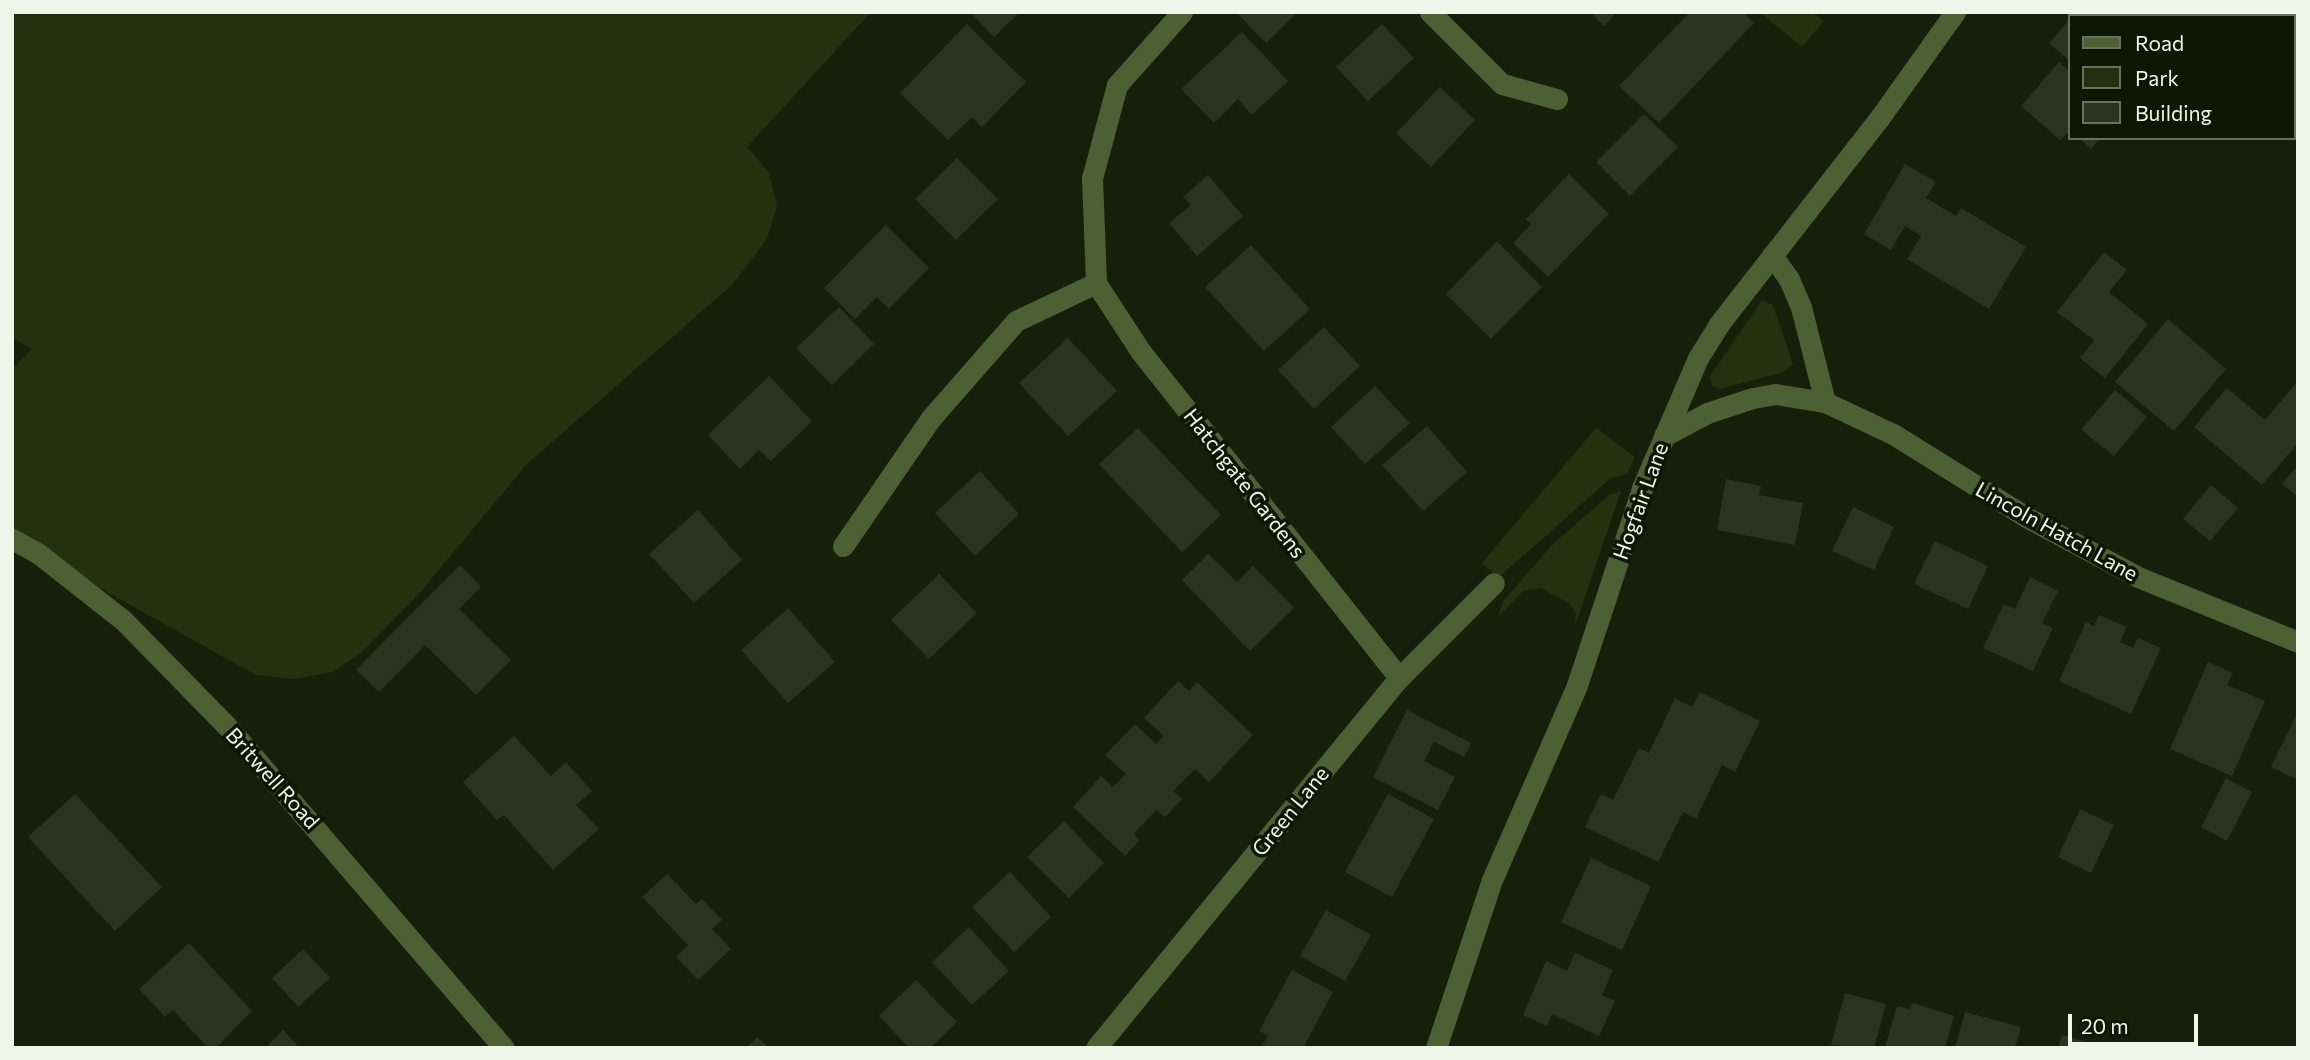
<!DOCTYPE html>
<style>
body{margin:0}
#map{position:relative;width:2310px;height:1060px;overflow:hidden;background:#171f0b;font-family:Commissioner,sans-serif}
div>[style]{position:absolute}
.green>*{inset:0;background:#23310e}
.building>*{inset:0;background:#2a331e}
.minor>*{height:21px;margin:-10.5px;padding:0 10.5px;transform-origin:10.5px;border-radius:10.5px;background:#4d6034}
span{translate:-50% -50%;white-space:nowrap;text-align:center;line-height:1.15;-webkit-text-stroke:7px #0e1604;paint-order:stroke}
.street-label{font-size:21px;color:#eff6e9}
.frame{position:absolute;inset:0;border:14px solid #eff6e9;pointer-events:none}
.legend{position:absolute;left:2068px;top:14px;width:228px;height:126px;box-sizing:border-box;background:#0e1604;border:2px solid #687060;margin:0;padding:9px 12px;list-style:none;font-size:21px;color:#eff6e9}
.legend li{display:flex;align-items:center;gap:14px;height:35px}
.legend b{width:35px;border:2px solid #687060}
.scale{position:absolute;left:2068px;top:1014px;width:130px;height:32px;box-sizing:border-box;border:4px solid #eff6e9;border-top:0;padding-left:9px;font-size:21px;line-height:24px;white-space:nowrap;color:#eff6e9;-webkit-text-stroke:5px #0e1604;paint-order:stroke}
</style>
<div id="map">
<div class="green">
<div style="clip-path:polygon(12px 12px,871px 12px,747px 147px,769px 173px,777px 206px,767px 239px,733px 284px,527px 464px,417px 596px,363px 651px,333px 672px,294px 679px,256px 675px,12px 539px,12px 369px,32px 349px,12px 338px)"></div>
<div style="clip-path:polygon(1760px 12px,1812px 12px,1824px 21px,1802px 47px)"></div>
<div style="clip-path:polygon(1762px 300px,1773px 305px,1793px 364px,1784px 372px,1720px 389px,1712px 386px,1710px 376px)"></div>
<div style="clip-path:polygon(1596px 428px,1635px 457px,1627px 474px,1611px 478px,1498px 578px,1482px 563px)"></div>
<div style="clip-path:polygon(1621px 491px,1575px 626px,1576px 614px,1570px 604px,1541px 588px,1523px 591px,1498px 617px,1503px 601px,1553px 544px,1609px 495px)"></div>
</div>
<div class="building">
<div style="clip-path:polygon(970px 12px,1020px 12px,994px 37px)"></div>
<div style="clip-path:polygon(1236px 12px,1298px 12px,1266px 43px)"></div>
<div style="clip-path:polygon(1590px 12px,1617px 12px,1604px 26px)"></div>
<div style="clip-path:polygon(1690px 12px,1743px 12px,1754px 23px,1659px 123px,1619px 86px)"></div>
<div style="clip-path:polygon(2076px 12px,2106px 12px,2110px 16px,2073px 16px)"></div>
<div style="clip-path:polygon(2266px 12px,2298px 12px,2298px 42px,2294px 16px)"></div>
<div style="clip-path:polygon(2070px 19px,2070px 61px,2049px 43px)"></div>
<div style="clip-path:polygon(967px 24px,1026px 82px,982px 127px,972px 117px,948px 140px,900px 93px)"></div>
<div style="clip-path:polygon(1382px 24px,1414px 58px,1368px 101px,1336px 67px)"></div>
<div style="clip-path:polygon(1242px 32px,1288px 81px,1252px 115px,1238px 99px,1214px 123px,1181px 89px)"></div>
<div style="clip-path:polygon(2059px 62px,2070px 72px,2070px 131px,2060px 140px,2021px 106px)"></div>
<div style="clip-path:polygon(1440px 87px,1475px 120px,1431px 167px,1396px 133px)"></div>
<div style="clip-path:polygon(1644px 114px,1678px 147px,1630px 196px,1596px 162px)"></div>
<div style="clip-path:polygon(2079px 138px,2100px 138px,2091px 149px)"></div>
<div style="clip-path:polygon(957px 158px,998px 199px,956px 240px,915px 199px)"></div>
<div style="clip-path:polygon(1905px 164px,1936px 182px,1926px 198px,1956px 216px,1961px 208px,2026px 247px,1989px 309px,1907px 259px,1921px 236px,1905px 226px,1891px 250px,1864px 234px)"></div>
<div style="clip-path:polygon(1569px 174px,1609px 214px,1548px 277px,1513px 243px,1531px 224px,1526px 219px)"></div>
<div style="clip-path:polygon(1208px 175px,1243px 216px,1197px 256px,1169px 223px,1191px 205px,1183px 197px)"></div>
<div style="clip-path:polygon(886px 225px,929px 268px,889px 309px,877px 297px,855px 319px,824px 288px)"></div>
<div style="clip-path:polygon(1497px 241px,1542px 287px,1491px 339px,1446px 294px)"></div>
<div style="clip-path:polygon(1251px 245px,1310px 309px,1264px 351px,1205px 287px)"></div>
<div style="clip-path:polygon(2104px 252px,2127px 270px,2109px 292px,2148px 324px,2105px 378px,2080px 358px,2094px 340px,2057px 312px)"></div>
<div style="clip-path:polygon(839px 307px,874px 344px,832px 385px,796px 348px)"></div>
<div style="clip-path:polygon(2168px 319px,2226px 369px,2174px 431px,2115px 382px)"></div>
<div style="clip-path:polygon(1324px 327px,1360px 366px,1314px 409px,1278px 370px)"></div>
<div style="clip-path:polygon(1068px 338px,1117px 391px,1068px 436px,1019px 383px)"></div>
<div style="clip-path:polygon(769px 376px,812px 421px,771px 461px,759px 450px,740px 469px,708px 435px)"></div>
<div style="clip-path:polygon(2298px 381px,2298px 443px,2262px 485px,2194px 427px,2227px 388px,2265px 420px)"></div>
<div style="clip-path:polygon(1375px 386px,1410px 423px,1365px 464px,1331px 427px)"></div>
<div style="clip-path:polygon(2115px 390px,2147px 417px,2114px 456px,2081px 430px)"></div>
<div style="clip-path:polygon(1427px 426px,1467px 472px,1423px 511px,1382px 465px)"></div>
<div style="clip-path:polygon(1138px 428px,1221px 515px,1182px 552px,1099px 464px)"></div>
<div style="clip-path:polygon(2298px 465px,2298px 497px,2282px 484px)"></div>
<div style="clip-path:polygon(980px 471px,1019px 514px,975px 556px,935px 513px)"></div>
<div style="clip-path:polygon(1726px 479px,1761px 486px,1759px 495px,1803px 503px,1795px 545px,1717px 530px)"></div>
<div style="clip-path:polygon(2211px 485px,2238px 508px,2210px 541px,2183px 519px)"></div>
<div style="clip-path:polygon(1853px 507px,1894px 527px,1874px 570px,1832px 551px)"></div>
<div style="clip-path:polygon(698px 510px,742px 560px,694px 603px,649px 554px)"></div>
<div style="clip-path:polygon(1935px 541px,1988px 566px,1968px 609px,1914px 584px)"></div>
<div style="clip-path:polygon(1208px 554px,1237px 582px,1253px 566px,1294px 608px,1250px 651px,1182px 580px)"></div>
<div style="clip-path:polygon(460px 565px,481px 587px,459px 609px,511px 660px,476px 695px,425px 645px,379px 692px,356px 670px)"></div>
<div style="clip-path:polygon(939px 574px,977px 613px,929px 659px,891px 620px)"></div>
<div style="clip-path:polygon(2030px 577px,2058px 591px,2042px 623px,2053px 628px,2033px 671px,1983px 648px,2004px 604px,2015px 609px)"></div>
<div style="clip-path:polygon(788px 608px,835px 662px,788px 703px,741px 650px)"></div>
<div style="clip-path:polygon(2099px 615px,2127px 627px,2120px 642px,2133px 648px,2138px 638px,2161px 648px,2131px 714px,2059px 681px,2086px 622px,2094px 626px)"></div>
<div style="clip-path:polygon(2208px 662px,2233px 673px,2227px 685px,2265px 701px,2232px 776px,2170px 749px)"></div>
<div style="clip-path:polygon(1178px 681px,1189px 691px,1197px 682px,1253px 735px,1209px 782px,1195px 769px,1173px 791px,1182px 799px,1165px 817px,1156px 810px,1134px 834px,1140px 840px,1125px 856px,1073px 807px,1101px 776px,1113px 787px,1126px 774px,1105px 755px,1135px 724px,1156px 744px,1164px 736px,1144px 718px)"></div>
<div style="clip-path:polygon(1700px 692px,1760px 721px,1735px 772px,1722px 765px,1696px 819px,1683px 812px,1658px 862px,1585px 827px,1601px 794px,1613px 800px,1639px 748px,1649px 753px,1675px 698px,1692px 707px)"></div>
<div style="clip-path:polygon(1407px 710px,1471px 743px,1464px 757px,1434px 742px,1424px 761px,1455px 777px,1438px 810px,1373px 777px)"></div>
<div style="clip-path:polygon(2298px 712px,2298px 780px,2271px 767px)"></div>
<div style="clip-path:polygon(514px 736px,551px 776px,566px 762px,592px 791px,576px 805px,599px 829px,553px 870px,504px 815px,497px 820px,463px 782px)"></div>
<div style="clip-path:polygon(2226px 778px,2252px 792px,2227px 841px,2201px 827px)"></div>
<div style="clip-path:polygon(75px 794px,162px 887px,115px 931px,28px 837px)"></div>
<div style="clip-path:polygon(1388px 794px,1434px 819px,1392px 897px,1345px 872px)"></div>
<div style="clip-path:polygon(2080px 809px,2114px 825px,2091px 873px,2058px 857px)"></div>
<div style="clip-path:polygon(1064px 821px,1104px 863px,1069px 898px,1027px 857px)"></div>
<div style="clip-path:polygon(1591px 858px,1651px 886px,1622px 950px,1561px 922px)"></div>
<div style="clip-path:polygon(1010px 872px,1051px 917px,1014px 952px,972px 907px)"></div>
<div style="clip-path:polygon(667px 874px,696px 904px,702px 899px,722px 920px,712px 929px,731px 949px,698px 980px,676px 957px,688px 945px,642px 897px)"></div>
<div style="clip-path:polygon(1326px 910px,1371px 935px,1345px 981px,1300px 956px)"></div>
<div style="clip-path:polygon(969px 927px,1009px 971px,972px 1005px,932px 962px)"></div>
<div style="clip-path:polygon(189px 943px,252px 1011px,216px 1048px,208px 1048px,173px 1010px,165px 1017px,139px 989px)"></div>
<div style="clip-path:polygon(303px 949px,330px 978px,298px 1007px,272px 978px)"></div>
<div style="clip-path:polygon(1575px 953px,1613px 970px,1602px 995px,1615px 1001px,1599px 1036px,1552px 1014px,1547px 1026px,1523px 1015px,1546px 961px,1567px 971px)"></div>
<div style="clip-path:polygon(1292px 970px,1333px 992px,1303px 1048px,1261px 1048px,1268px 1035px,1259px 1031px)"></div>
<div style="clip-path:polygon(916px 980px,957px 1022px,930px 1048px,909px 1048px,879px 1016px)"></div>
<div style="clip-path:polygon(1845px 993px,1886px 1004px,1874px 1048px,1831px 1045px)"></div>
<div style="clip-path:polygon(1913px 1003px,1954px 1016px,1945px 1048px,1885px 1048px,1897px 1006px,1910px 1009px)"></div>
<div style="clip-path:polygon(1965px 1012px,2021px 1027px,2015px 1048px,1955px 1048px)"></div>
<div style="clip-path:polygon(283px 1030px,300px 1048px,265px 1048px)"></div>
<div style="clip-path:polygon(2062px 1035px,2104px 1047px,2104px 1048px,2058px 1048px)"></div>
<div style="clip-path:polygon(757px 1037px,769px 1048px,746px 1048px)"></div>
</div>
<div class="minor">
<div style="left:1182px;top:12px;width:98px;rotate:131.7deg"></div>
<div style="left:1117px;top:85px;width:96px;rotate:105deg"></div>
<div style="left:1092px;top:178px;width:105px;rotate:87.8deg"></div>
<div style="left:1096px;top:283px;width:82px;rotate:56.9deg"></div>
<div style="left:1141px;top:352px;width:416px;rotate:51.6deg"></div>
<div style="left:1430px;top:12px;width:102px;rotate:45deg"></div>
<div style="left:1502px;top:84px;width:57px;rotate:15.3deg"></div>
<div style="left:1772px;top:255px;width:29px;rotate:55deg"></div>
<div style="left:1789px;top:279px;width:30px;rotate:67deg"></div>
<div style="left:1801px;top:307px;width:98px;rotate:75.8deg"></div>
<div style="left:1664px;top:436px;width:49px;rotate:-28.1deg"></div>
<div style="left:1707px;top:413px;width:48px;rotate:-18.1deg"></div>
<div style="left:1753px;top:398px;width:22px;rotate:-10deg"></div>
<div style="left:1775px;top:394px;width:51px;rotate:9.1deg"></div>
<div style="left:1825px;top:402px;width:75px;rotate:25.2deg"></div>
<div style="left:1893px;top:434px;width:159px;rotate:31.9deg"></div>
<div style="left:2028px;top:518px;width:125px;rotate:28.2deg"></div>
<div style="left:2138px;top:577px;width:173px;rotate:22.1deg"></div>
<div style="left:12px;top:539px;width:31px;rotate:29deg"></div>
<div style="left:39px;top:554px;width:108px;rotate:38.2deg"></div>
<div style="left:124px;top:621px;width:146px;rotate:45.6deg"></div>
<div style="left:226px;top:725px;width:426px;rotate:49.3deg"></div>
<div style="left:843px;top:546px;width:155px;rotate:-55.5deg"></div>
<div style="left:931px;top:418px;width:129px;rotate:-48.8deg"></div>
<div style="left:1016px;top:321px;width:89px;rotate:-25.4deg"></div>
<div style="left:1096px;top:1048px;width:478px;rotate:-50.7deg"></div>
<div style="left:1399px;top:678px;width:134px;rotate:-45deg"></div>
<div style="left:1436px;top:1048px;width:177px;rotate:-71.6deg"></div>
<div style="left:1492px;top:880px;width:213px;rotate:-66.4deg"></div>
<div style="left:1577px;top:685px;width:207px;rotate:-71.7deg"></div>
<div style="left:1642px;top:488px;width:142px;rotate:-66.7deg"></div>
<div style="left:1698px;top:358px;width:40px;rotate:-58deg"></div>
<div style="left:1719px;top:324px;width:259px;rotate:-52.1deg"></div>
<div style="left:1878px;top:120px;width:133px;rotate:-54.5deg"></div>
</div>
<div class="street-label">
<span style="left:1245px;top:483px;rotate:52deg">Hatchgate Gardens</span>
<span style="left:1640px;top:501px;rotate:-70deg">Hogfair Lane</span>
<span style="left:2057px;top:531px;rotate:29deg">Lincoln Hatch Lane</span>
<span style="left:273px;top:778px;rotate:48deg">Britwell Road</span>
<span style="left:1290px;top:811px;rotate:-51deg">Green Lane</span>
</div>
<div class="frame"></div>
<ul class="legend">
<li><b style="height:9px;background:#4d6034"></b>Road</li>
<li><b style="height:19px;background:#23310e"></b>Park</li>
<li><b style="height:19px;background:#2a331e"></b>Building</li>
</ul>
<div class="scale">20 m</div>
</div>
